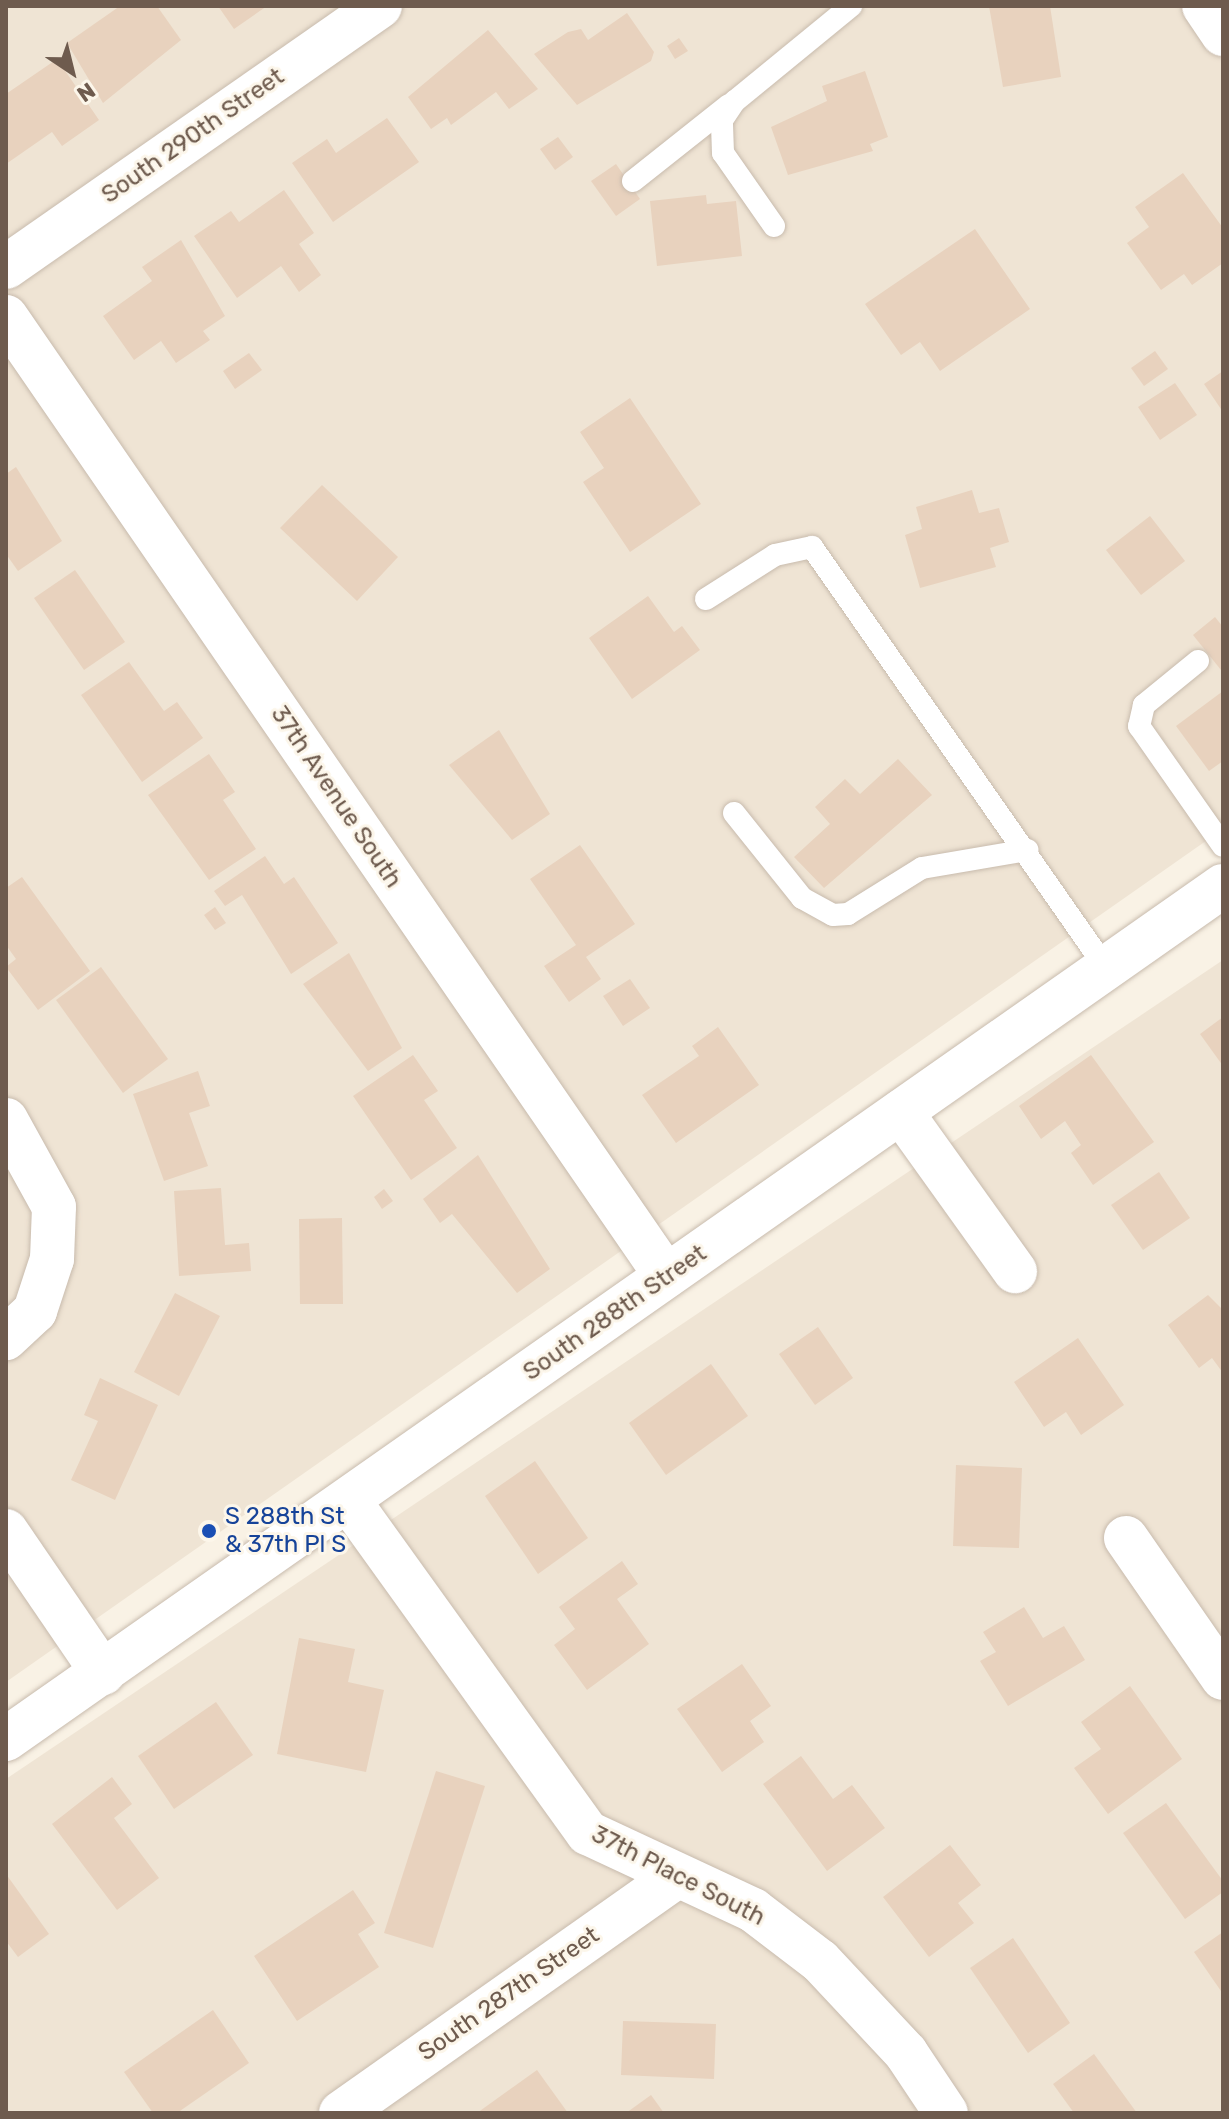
<!DOCTYPE html>
<style>
body{margin:0}
#map{position:relative;width:1229px;height:2119px;overflow:hidden;background:#f9f2e5;font-family:Rubik,sans-serif}
div>[style]{position:absolute}
.residential>*{inset:0;background:#efe4d4}
.building>*{inset:0;background:#e8d2be}
.roads{filter:drop-shadow(0 0 2px #c8bbad) drop-shadow(0 0 2px #c8bbad)}
.lane>*{height:22px;margin:-11px;padding:0 11px;transform-origin:11px;border-radius:11px;background:#fff}
.street>*{height:44px;margin:-22px;padding:0 22px;transform-origin:22px;border-radius:22px;background:#fff}
.secondary>*{height:44px;margin:-22px;padding:0 22px;transform-origin:22px;border-radius:22px;background:#fff}
.dots>*{width:22px;height:22px;translate:-50% -50%;box-sizing:border-box;border:4px solid #fcf6ea;border-radius:50%}
span{translate:-50% -50%;white-space:nowrap;text-align:center;line-height:1.15;-webkit-text-stroke:6px #fcf6ea;paint-order:stroke}
.street-label{font-size:24px;color:#6e5b4e}
.transit-label{font-size:24px;color:#164399}
.left{translate:0 -50%;text-align:left}
.frame{position:absolute;inset:0;border:8px solid #6e5b4e;pointer-events:none}
.north{position:absolute;left:32px;top:32px;width:80px;height:80px;-webkit-text-stroke:6px #fcf6ea;paint-order:stroke;rotate:145deg;font-size:22px;font-weight:700;line-height:32px;text-align:center;color:#6e5b4e}
.north::after{content:'';display:block;margin:auto;width:28px;height:36px;background:#6e5b4e;clip-path:polygon(50% 0,100% 100%,50% 72%,0 100%)}
</style>
<div id="map">
<div class="residential">
<div style="clip-path:polygon(6px 6px,1223px 6px,1223px 829px,6px 1682px)"></div>
<div style="clip-path:polygon(1223px 960px,1223px 2113px,6px 2113px,6px 1779px)"></div>
</div>
<div class="building">
<div style="clip-path:polygon(120px 6px,157px 6px,181px 40px,103px 103px,67px 43px)"></div>
<div style="clip-path:polygon(218px 6px,267px 6px,234px 29px)"></div>
<div style="clip-path:polygon(989px 6px,1050px 6px,1061px 77px,1003px 87px)"></div>
<div style="clip-path:polygon(627px 13px,654px 52px,651px 61px,577px 105px,534px 54px,568px 32px,581px 29px,588px 40px)"></div>
<div style="clip-path:polygon(488px 30px,538px 89px,509px 109px,496px 92px,451px 125px,447px 118px,431px 129px,408px 97px)"></div>
<div style="clip-path:polygon(679px 38px,688px 51px,675px 59px,667px 46px)"></div>
<div style="clip-path:polygon(57px 59px,99px 120px,62px 146px,52px 132px,6px 164px,6px 94px)"></div>
<div style="clip-path:polygon(865px 71px,888px 137px,870px 144px,873px 151px,788px 175px,771px 127px,827px 101px,822px 86px)"></div>
<div style="clip-path:polygon(387px 118px,419px 162px,333px 222px,292px 163px,327px 139px,336px 153px)"></div>
<div style="clip-path:polygon(558px 137px,573px 157px,555px 170px,540px 149px)"></div>
<div style="clip-path:polygon(616px 164px,640px 199px,616px 216px,591px 181px)"></div>
<div style="clip-path:polygon(1183px 173px,1223px 228px,1223px 263px,1192px 285px,1184px 274px,1161px 290px,1127px 243px,1149px 227px,1135px 207px)"></div>
<div style="clip-path:polygon(284px 190px,314px 233px,299px 244px,321px 275px,299px 292px,281px 266px,237px 298px,194px 236px,231px 211px,239px 222px)"></div>
<div style="clip-path:polygon(706px 195px,707px 204px,736px 201px,742px 256px,657px 266px,650px 201px)"></div>
<div style="clip-path:polygon(975px 229px,1030px 309px,940px 371px,920px 342px,901px 355px,865px 304px)"></div>
<div style="clip-path:polygon(181px 240px,225px 316px,203px 331px,210px 340px,176px 363px,161px 341px,134px 360px,103px 316px,152px 281px,142px 267px)"></div>
<div style="clip-path:polygon(1155px 351px,1168px 369px,1144px 386px,1131px 368px)"></div>
<div style="clip-path:polygon(249px 353px,262px 370px,235px 389px,223px 371px)"></div>
<div style="clip-path:polygon(1223px 371px,1223px 412px,1204px 384px)"></div>
<div style="clip-path:polygon(1175px 383px,1197px 415px,1160px 440px,1138px 407px)"></div>
<div style="clip-path:polygon(630px 398px,701px 504px,630px 552px,583px 482px,604px 468px,580px 432px)"></div>
<div style="clip-path:polygon(16px 467px,62px 541px,18px 571px,6px 554px,6px 474px)"></div>
<div style="clip-path:polygon(322px 485px,398px 557px,357px 601px,280px 528px)"></div>
<div style="clip-path:polygon(972px 490px,979px 513px,999px 508px,1009px 542px,990px 548px,996px 567px,920px 588px,905px 535px,922px 529px,916px 507px)"></div>
<div style="clip-path:polygon(1150px 516px,1185px 561px,1141px 595px,1106px 550px)"></div>
<div style="clip-path:polygon(75px 570px,125px 642px,84px 670px,34px 598px)"></div>
<div style="clip-path:polygon(648px 596px,674px 632px,682px 626px,700px 650px,632px 699px,589px 638px)"></div>
<div style="clip-path:polygon(1215px 617px,1223px 627px,1221px 670px,1193px 635px)"></div>
<div style="clip-path:polygon(129px 662px,164px 711px,177px 702px,203px 738px,142px 782px,81px 695px)"></div>
<div style="clip-path:polygon(1223px 691px,1223px 761px,1209px 771px,1176px 726px)"></div>
<div style="clip-path:polygon(499px 730px,550px 814px,512px 840px,449px 765px)"></div>
<div style="clip-path:polygon(209px 754px,235px 792px,223px 800px,256px 849px,209px 880px,148px 795px)"></div>
<div style="clip-path:polygon(898px 759px,932px 795px,824px 888px,794px 857px,830px 824px,815px 807px,845px 779px,860px 794px)"></div>
<div style="clip-path:polygon(580px 845px,635px 924px,586px 957px,601px 979px,569px 1002px,544px 966px,576px 945px,530px 879px)"></div>
<div style="clip-path:polygon(265px 856px,284px 884px,294px 877px,338px 943px,291px 974px,242px 895px,225px 906px,214px 891px)"></div>
<div style="clip-path:polygon(22px 877px,90px 971px,38px 1010px,6px 967px,16px 959px,6px 945px,6px 888px)"></div>
<div style="clip-path:polygon(215px 907px,226px 923px,215px 930px,204px 915px)"></div>
<div style="clip-path:polygon(349px 953px,402px 1048px,368px 1071px,303px 984px)"></div>
<div style="clip-path:polygon(101px 967px,168px 1059px,123px 1093px,56px 1000px)"></div>
<div style="clip-path:polygon(630px 979px,650px 1008px,623px 1026px,603px 996px)"></div>
<div style="clip-path:polygon(1223px 1017px,1223px 1066px,1200px 1034px)"></div>
<div style="clip-path:polygon(718px 1027px,759px 1085px,676px 1143px,642px 1095px,699px 1056px,692px 1046px)"></div>
<div style="clip-path:polygon(413px 1055px,438px 1091px,424px 1100px,457px 1148px,411px 1180px,353px 1096px)"></div>
<div style="clip-path:polygon(1091px 1055px,1154px 1142px,1093px 1185px,1071px 1153px,1081px 1145px,1065px 1121px,1041px 1139px,1019px 1106px)"></div>
<div style="clip-path:polygon(198px 1071px,210px 1106px,189px 1113px,208px 1166px,164px 1181px,133px 1094px)"></div>
<div style="clip-path:polygon(478px 1155px,550px 1269px,517px 1293px,452px 1214px,440px 1223px,423px 1199px)"></div>
<div style="clip-path:polygon(1159px 1172px,1190px 1218px,1143px 1250px,1111px 1205px)"></div>
<div style="clip-path:polygon(221px 1188px,225px 1245px,249px 1243px,251px 1271px,179px 1276px,174px 1191px)"></div>
<div style="clip-path:polygon(384px 1189px,393px 1201px,382px 1209px,374px 1197px)"></div>
<div style="clip-path:polygon(342px 1218px,343px 1304px,300px 1304px,299px 1219px)"></div>
<div style="clip-path:polygon(175px 1293px,220px 1316px,179px 1396px,134px 1372px)"></div>
<div style="clip-path:polygon(1208px 1295px,1223px 1310px,1223px 1373px,1212px 1358px,1199px 1368px,1168px 1325px)"></div>
<div style="clip-path:polygon(818px 1327px,853px 1378px,815px 1405px,779px 1354px)"></div>
<div style="clip-path:polygon(1078px 1338px,1124px 1405px,1081px 1435px,1066px 1412px,1044px 1427px,1014px 1382px)"></div>
<div style="clip-path:polygon(711px 1364px,748px 1416px,666px 1475px,629px 1423px)"></div>
<div style="clip-path:polygon(100px 1378px,158px 1405px,115px 1500px,71px 1480px,98px 1421px,84px 1415px)"></div>
<div style="clip-path:polygon(535px 1461px,588px 1538px,538px 1574px,485px 1496px)"></div>
<div style="clip-path:polygon(956px 1465px,1022px 1468px,1019px 1548px,953px 1546px)"></div>
<div style="clip-path:polygon(622px 1561px,638px 1584px,617px 1599px,649px 1644px,587px 1690px,554px 1645px,575px 1629px,559px 1607px)"></div>
<div style="clip-path:polygon(1024px 1607px,1043px 1638px,1064px 1626px,1085px 1660px,1008px 1706px,980px 1661px,996px 1652px,983px 1632px)"></div>
<div style="clip-path:polygon(299px 1638px,355px 1649px,348px 1682px,384px 1690px,366px 1772px,277px 1754px)"></div>
<div style="clip-path:polygon(742px 1664px,771px 1706px,750px 1721px,764px 1742px,722px 1772px,677px 1709px)"></div>
<div style="clip-path:polygon(1130px 1686px,1182px 1759px,1108px 1814px,1074px 1768px,1101px 1749px,1081px 1722px)"></div>
<div style="clip-path:polygon(216px 1702px,253px 1755px,174px 1809px,138px 1756px)"></div>
<div style="clip-path:polygon(801px 1756px,833px 1799px,852px 1785px,885px 1828px,827px 1871px,763px 1784px)"></div>
<div style="clip-path:polygon(436px 1771px,485px 1786px,433px 1948px,384px 1933px)"></div>
<div style="clip-path:polygon(112px 1777px,132px 1804px,114px 1818px,159px 1878px,117px 1910px,52px 1824px)"></div>
<div style="clip-path:polygon(1166px 1803px,1223px 1881px,1223px 1892px,1185px 1919px,1123px 1833px)"></div>
<div style="clip-path:polygon(950px 1845px,981px 1885px,958px 1903px,974px 1923px,929px 1957px,883px 1897px)"></div>
<div style="clip-path:polygon(6px 1874px,49px 1934px,18px 1957px,6px 1941px)"></div>
<div style="clip-path:polygon(353px 1890px,375px 1923px,358px 1934px,379px 1967px,297px 2021px,254px 1956px)"></div>
<div style="clip-path:polygon(1223px 1932px,1223px 1994px,1194px 1952px)"></div>
<div style="clip-path:polygon(1013px 1938px,1070px 2023px,1028px 2053px,970px 1968px)"></div>
<div style="clip-path:polygon(213px 2010px,249px 2063px,177px 2113px,153px 2113px,124px 2072px)"></div>
<div style="clip-path:polygon(623px 2021px,716px 2024px,714px 2079px,621px 2075px)"></div>
<div style="clip-path:polygon(1094px 2054px,1137px 2113px,1074px 2113px,1053px 2084px)"></div>
<div style="clip-path:polygon(537px 2070px,568px 2113px,477px 2113px)"></div>
<div style="clip-path:polygon(651px 2095px,664px 2113px,626px 2113px)"></div>
</div>
<div class="roads">
<div class="lane">
<div style="left:633px;top:181px;width:122px;rotate:-38.4deg"></div>
<div style="left:774px;top:226px;width:89px;rotate:-124.9deg"></div>
<div style="left:723px;top:153px;width:33px;rotate:-92deg"></div>
<div style="left:722px;top:120px;width:23px;rotate:-56deg"></div>
<div style="left:735px;top:101px;width:150px;rotate:-39.3deg"></div>
<div style="left:706px;top:599px;width:82px;rotate:-32.5deg"></div>
<div style="left:775px;top:555px;width:38px;rotate:-12deg"></div>
<div style="left:812px;top:547px;width:513px;rotate:55.07deg"></div>
<div style="left:1198px;top:661px;width:70px;rotate:140.8deg"></div>
<div style="left:1144px;top:705px;width:22px;rotate:103deg"></div>
<div style="left:1139px;top:726px;width:146px;rotate:55deg"></div>
<div style="left:734px;top:813px;width:109px;rotate:51.3deg"></div>
<div style="left:802px;top:898px;width:35px;rotate:29deg"></div>
<div style="left:833px;top:915px;width:15px;rotate:-4deg"></div>
<div style="left:848px;top:914px;width:87px;rotate:-31.9deg"></div>
<div style="left:922px;top:868px;width:107px;rotate:-9.7deg"></div>
</div>
<div class="street">
<div style="left:6px;top:267px;width:456px;rotate:-34.9deg"></div>
<div style="left:6px;top:317px;width:1164px;rotate:55.46deg"></div>
<div style="left:901px;top:1112px;width:196px;rotate:54.4deg"></div>
<div style="left:6px;top:1120px;width:99px;rotate:61.1deg"></div>
<div style="left:54px;top:1207px;width:52px;rotate:92.2deg"></div>
<div style="left:52px;top:1259px;width:55px;rotate:108.1deg"></div>
<div style="left:35px;top:1311px;width:40px;rotate:137deg"></div>
<div style="left:349px;top:1501px;width:409px;rotate:54.3deg"></div>
<div style="left:588px;top:1833px;width:182px;rotate:25deg"></div>
<div style="left:753px;top:1910px;width:84px;rotate:37.3deg"></div>
<div style="left:820px;top:1961px;width:126px;rotate:46.9deg"></div>
<div style="left:906px;top:2053px;width:72px;rotate:56.3deg"></div>
<div style="left:6px;top:1531px;width:172px;rotate:55.7deg"></div>
<div style="left:1126px;top:1538px;width:170px;rotate:55.3deg"></div>
<div style="left:341px;top:2113px;width:411px;rotate:-35.2deg"></div>
</div>
<div class="secondary">
<div style="left:1204px;top:6px;width:34px;rotate:56deg"></div>
<div style="left:6px;top:1739px;width:1486px;rotate:-35.03deg"></div>
</div>
</div>
<div class="dots">
<div style="left:209px;top:1531px;background:#1a4fb4"></div>
</div>
<div class="street-label">
<span style="left:193px;top:136px;rotate:-35deg">South 290th Street</span>
<span style="left:336px;top:797px;rotate:56deg">37th Avenue South</span>
<span style="left:615px;top:1313px;rotate:-35deg">South 288th Street</span>
<span style="left:678px;top:1876px;rotate:27deg">37th Place South</span>
<span style="left:509px;top:1994px;rotate:-35deg">South 287th Street</span>
</div>
<div class="transit-label">
<span class="left" style="left:225px;top:1531px">S 288th St<br>&amp; 37th Pl S</span>
</div>
<div class="frame"></div>
<div class="north">N</div>
</div>
